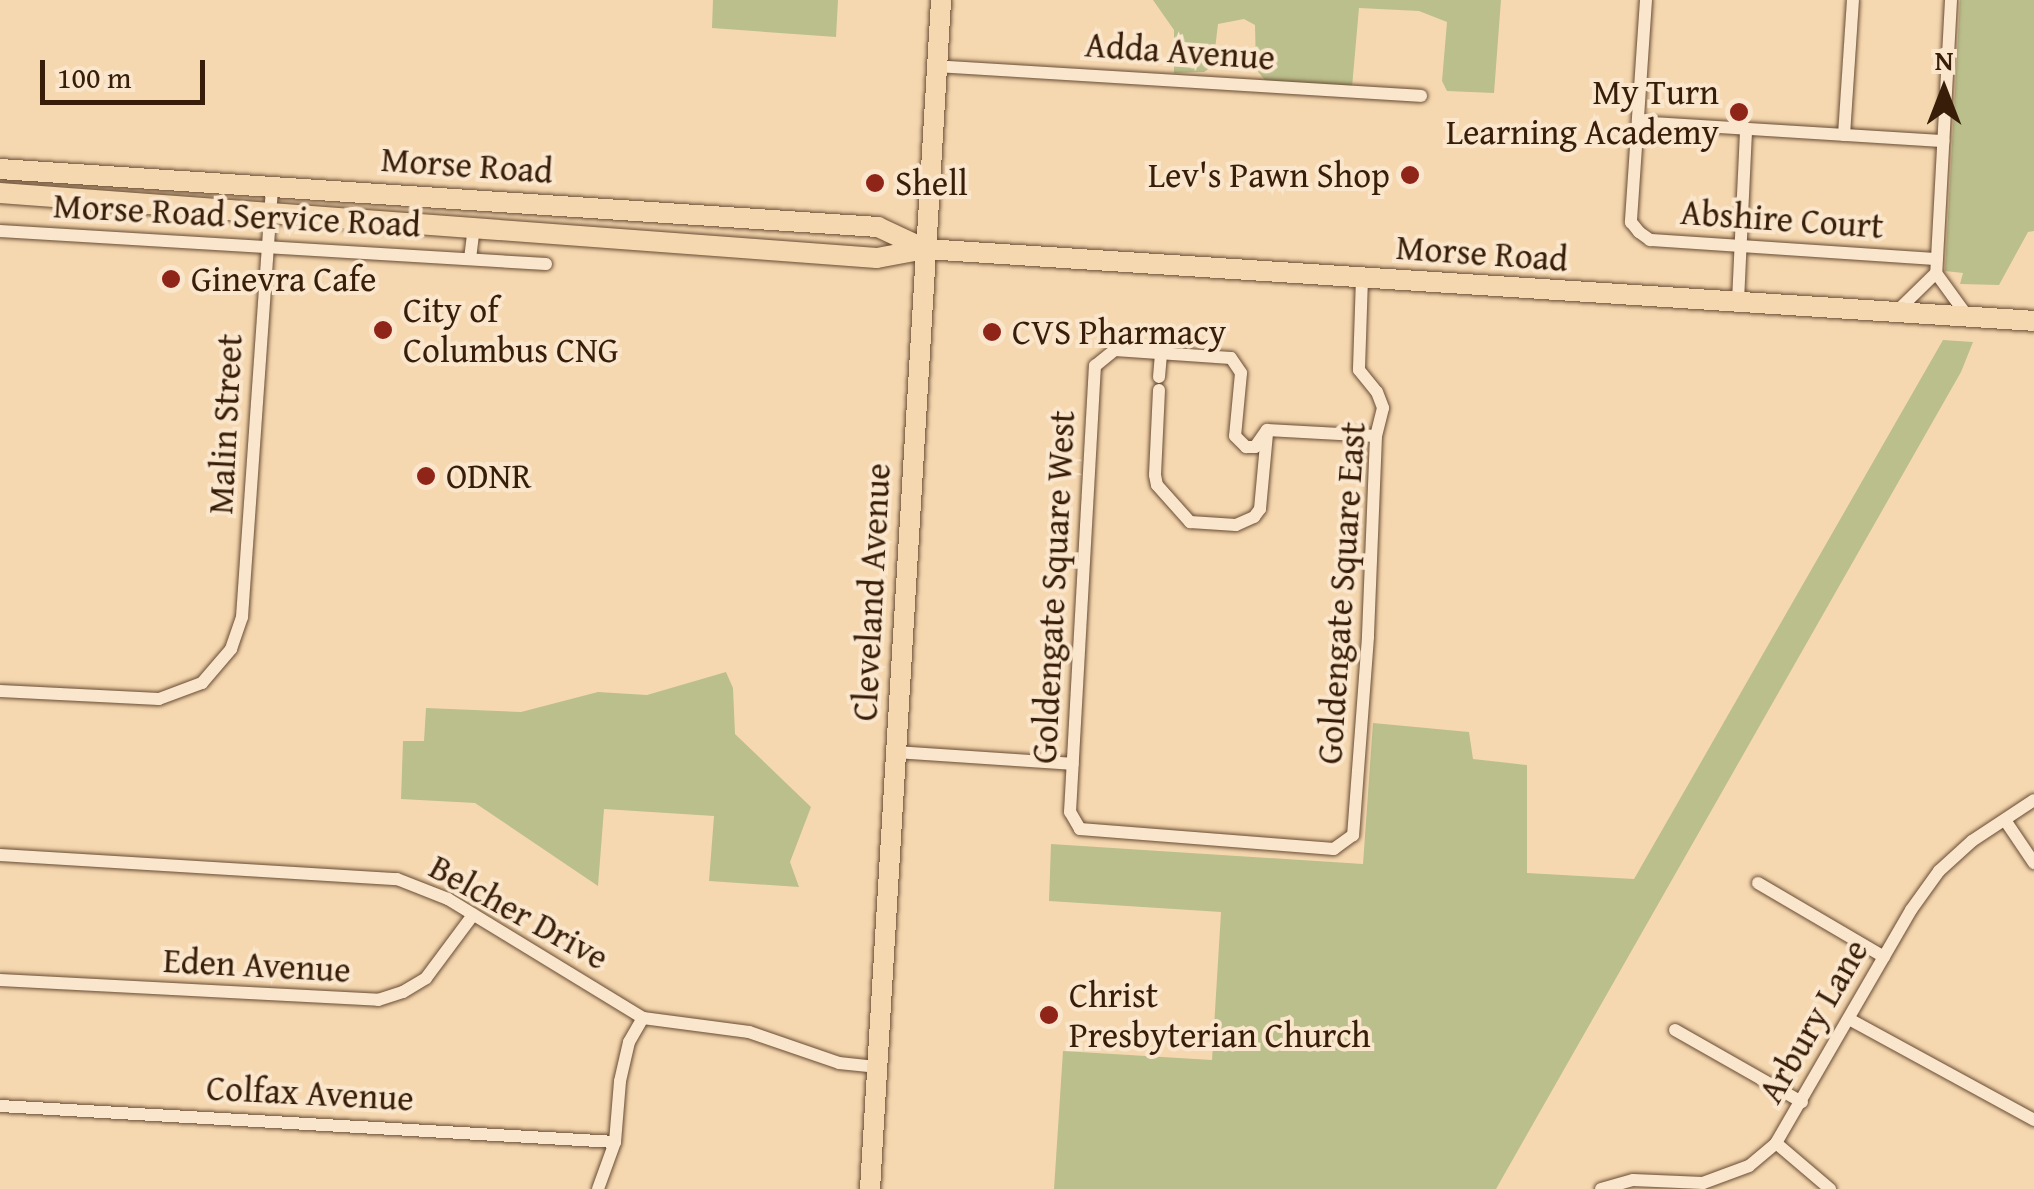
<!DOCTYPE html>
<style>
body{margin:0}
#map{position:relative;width:2034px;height:1189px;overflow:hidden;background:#f6d8b0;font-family:"Gentium Book Plus",serif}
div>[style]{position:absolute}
.green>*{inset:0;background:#bbbf8c}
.roads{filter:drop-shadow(0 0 2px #684c33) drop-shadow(0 0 2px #684c33)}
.minor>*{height:12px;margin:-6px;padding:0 6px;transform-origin:6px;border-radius:6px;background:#f9e6cc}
.primary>*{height:20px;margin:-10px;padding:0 10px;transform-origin:10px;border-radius:10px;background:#f6d8b0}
.dots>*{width:28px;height:28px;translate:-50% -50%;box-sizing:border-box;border:5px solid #f9e6cc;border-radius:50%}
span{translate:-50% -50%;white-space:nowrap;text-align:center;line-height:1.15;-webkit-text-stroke:8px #f9e6cc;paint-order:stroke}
.street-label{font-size:35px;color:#381d09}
.poi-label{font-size:35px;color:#381d09}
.right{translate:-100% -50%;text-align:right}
.left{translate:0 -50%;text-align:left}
.north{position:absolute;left:1894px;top:40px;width:100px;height:100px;-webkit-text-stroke:8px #f9e6cc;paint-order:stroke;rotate:0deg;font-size:28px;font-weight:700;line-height:40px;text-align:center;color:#381d09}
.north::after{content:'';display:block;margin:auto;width:35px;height:45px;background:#381d09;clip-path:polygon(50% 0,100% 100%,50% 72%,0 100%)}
.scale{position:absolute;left:40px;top:60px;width:165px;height:45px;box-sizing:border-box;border:5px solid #381d09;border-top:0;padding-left:12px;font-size:30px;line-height:35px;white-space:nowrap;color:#381d09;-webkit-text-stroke:8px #f9e6cc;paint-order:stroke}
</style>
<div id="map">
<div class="green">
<div style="clip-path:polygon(713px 0,838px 0,836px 37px,712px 28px)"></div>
<div style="clip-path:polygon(1153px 0,1501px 0,1494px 93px,1447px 91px,1442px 81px,1447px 22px,1419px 11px,1359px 8px,1352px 87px,1267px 83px,1256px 69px,1255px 25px,1244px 19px,1218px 24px,1213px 66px,1204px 72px,1174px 73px,1174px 30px)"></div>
<div style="clip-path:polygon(1960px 0,2034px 0,2034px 231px,2028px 232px,1999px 285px,1960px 284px,1963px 273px,1945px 271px)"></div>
<div style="clip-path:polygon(1943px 340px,1973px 342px,1961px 372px,1496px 1189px,1054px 1189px,1063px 1051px,1212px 1060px,1221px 912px,1049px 901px,1051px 844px,1363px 864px,1373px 723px,1469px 732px,1473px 759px,1527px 765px,1527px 873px,1634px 879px)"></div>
<div style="clip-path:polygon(726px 672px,733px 688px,735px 734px,811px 807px,790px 862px,799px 887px,709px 881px,714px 816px,604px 809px,598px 886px,475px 803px,401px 799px,403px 741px,424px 741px,426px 708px,521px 712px,598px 692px,647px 695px)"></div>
</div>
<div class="roads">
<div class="minor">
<div style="left:1646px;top:0;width:223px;rotate:93.9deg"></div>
<div style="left:1631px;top:222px;width:13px;rotate:51deg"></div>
<div style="left:1639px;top:232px;width:14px;rotate:36deg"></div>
<div style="left:1650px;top:240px;width:287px;rotate:3.8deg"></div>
<div style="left:1951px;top:0;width:273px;rotate:93.1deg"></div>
<div style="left:1936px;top:273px;width:54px;rotate:54deg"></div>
<div style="left:934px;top:66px;width:488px;rotate:3.5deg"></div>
<div style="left:1638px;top:122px;width:306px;rotate:3.6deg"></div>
<div style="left:1844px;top:135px;width:135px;rotate:-86.2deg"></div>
<div style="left:0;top:231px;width:547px;rotate:3.46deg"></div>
<div style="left:470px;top:259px;width:34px;rotate:-83deg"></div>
<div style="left:1362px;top:278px;width:92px;rotate:91.9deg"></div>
<div style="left:1359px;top:370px;width:28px;rotate:51deg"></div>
<div style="left:1377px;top:392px;width:17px;rotate:69deg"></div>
<div style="left:1383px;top:408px;width:29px;rotate:104deg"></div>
<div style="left:1376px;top:436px;width:201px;rotate:92.3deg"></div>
<div style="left:1368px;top:637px;width:199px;rotate:94.3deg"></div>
<div style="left:1353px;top:835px;width:24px;rotate:144deg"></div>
<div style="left:1334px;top:849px;width:255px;rotate:-175.5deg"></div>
<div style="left:1080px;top:829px;width:20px;rotate:-120deg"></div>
<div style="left:1070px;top:812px;width:447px;rotate:-86.8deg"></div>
<div style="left:1095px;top:366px;width:26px;rotate:-39deg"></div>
<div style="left:1115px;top:350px;width:116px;rotate:3.9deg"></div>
<div style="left:1231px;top:358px;width:18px;rotate:56deg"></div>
<div style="left:1241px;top:373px;width:63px;rotate:95.4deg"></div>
<div style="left:1235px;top:436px;width:16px;rotate:45deg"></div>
<div style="left:1246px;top:447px;width:9px"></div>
<div style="left:1255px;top:447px;width:21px;rotate:-55deg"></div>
<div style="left:1267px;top:430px;width:109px;rotate:3.2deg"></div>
<div style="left:1738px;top:301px;width:172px;rotate:-87.3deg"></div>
<div style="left:1895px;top:313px;width:57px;rotate:-44.3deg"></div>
<div style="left:1159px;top:377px;width:24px;rotate:-85deg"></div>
<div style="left:1159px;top:390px;width:85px;rotate:92.7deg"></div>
<div style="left:1155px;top:475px;width:10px;rotate:79deg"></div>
<div style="left:1157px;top:485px;width:50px;rotate:48.3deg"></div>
<div style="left:1190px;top:522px;width:46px;rotate:3.7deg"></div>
<div style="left:1236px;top:525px;width:20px;rotate:-24deg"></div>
<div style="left:1254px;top:517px;width:10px;rotate:-53deg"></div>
<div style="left:1260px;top:509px;width:76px;rotate:-84.7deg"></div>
<div style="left:0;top:691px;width:159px;rotate:2.9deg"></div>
<div style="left:159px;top:699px;width:46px;rotate:-20.4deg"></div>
<div style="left:202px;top:683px;width:45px;rotate:-49.5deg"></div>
<div style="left:231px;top:649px;width:34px;rotate:-71deg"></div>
<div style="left:242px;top:617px;width:433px;rotate:-86deg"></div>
<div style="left:894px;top:752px;width:179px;rotate:3.8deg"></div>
<div style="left:2005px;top:820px;width:52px;rotate:56deg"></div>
<div style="left:0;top:855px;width:398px;rotate:3.5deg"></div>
<div style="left:397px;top:879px;width:55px;rotate:21.4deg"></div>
<div style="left:448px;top:899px;width:228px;rotate:31.4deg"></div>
<div style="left:643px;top:1018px;width:107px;rotate:7.5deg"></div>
<div style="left:749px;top:1032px;width:95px;rotate:19deg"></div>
<div style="left:839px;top:1063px;width:37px;rotate:6deg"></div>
<div style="left:1758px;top:883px;width:146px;rotate:30.4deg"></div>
<div style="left:0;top:980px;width:379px;rotate:3deg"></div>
<div style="left:378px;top:1000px;width:26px;rotate:-18deg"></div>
<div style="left:403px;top:992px;width:27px;rotate:-31deg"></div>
<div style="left:426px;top:978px;width:79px;rotate:-53.3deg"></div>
<div style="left:1849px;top:1019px;width:211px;rotate:28.6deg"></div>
<div style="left:1675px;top:1030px;width:146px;rotate:29.6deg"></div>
<div style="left:0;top:1106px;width:616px;rotate:3.35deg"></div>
<div style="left:1776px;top:1143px;width:71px;rotate:40.4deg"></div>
<div style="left:598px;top:1189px;width:50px;rotate:-70.1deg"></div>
<div style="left:615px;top:1142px;width:61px;rotate:-85.3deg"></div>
<div style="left:620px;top:1081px;width:40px;rotate:-77deg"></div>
<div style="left:629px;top:1042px;width:28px;rotate:-60deg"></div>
<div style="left:1601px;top:1189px;width:33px;rotate:-16deg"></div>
<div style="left:1633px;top:1180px;width:70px;rotate:2.5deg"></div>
<div style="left:1703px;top:1183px;width:49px;rotate:-20.3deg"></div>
<div style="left:1749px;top:1166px;width:35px;rotate:-40deg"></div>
<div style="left:1776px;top:1143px;width:269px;rotate:-59.9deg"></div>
<div style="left:1911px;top:910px;width:48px;rotate:-54.3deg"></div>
<div style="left:1939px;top:871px;width:45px;rotate:-42.3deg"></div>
<div style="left:1972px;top:841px;width:74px;rotate:-33.5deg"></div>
</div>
<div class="primary">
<div style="left:0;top:169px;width:880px;rotate:3.78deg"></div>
<div style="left:878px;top:227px;width:52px;rotate:25.1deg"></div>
<div style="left:0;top:193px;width:879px;rotate:4.24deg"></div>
<div style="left:877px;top:258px;width:49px;rotate:-10.6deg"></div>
<div style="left:925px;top:249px;width:1111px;rotate:3.71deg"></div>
<div style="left:870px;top:1189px;width:1191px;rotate:-86.58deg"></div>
</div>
</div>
<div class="dots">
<div style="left:1739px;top:112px;background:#8f2418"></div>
<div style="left:1410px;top:175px;background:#8f2418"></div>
<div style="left:875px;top:183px;background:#8f2418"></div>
<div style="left:171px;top:279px;background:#8f2418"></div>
<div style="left:383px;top:330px;background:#8f2418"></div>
<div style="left:992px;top:332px;background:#8f2418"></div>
<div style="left:426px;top:476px;background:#8f2418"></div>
<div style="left:1049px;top:1015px;background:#8f2418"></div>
</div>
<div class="street-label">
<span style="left:1180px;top:51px;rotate:4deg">Adda Avenue</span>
<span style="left:467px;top:165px;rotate:4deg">Morse Road</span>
<span style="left:237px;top:215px;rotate:3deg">Morse Road Service Road</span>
<span style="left:1782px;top:219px;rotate:4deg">Abshire Court</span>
<span style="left:1482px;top:253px;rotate:4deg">Morse Road</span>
<span style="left:225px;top:424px;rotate:-87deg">Malin Street</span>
<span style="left:1053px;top:587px;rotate:-87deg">Goldengate Square West</span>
<span style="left:871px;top:592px;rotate:-87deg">Cleveland Avenue</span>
<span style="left:1341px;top:593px;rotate:-86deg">Goldengate Square East</span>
<span style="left:519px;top:912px;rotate:29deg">Belcher Drive</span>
<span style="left:257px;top:965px;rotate:3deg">Eden Avenue</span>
<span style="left:1813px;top:1021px;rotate:-60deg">Arbury Lane</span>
<span style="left:310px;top:1093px;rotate:3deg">Colfax Avenue</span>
</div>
<div class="poi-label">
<span class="right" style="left:1719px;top:112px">My Turn<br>Learning Academy</span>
<span class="right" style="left:1390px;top:175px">Lev's Pawn Shop</span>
<span class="left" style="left:895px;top:183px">Shell</span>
<span class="left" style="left:191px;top:279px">Ginevra Cafe</span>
<span class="left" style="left:403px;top:330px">City of<br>Columbus CNG</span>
<span class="left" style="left:1012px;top:332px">CVS Pharmacy</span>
<span class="left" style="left:446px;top:476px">ODNR</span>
<span class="left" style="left:1069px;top:1015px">Christ<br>Presbyterian Church</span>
</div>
<div class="north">N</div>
<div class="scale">100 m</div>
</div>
